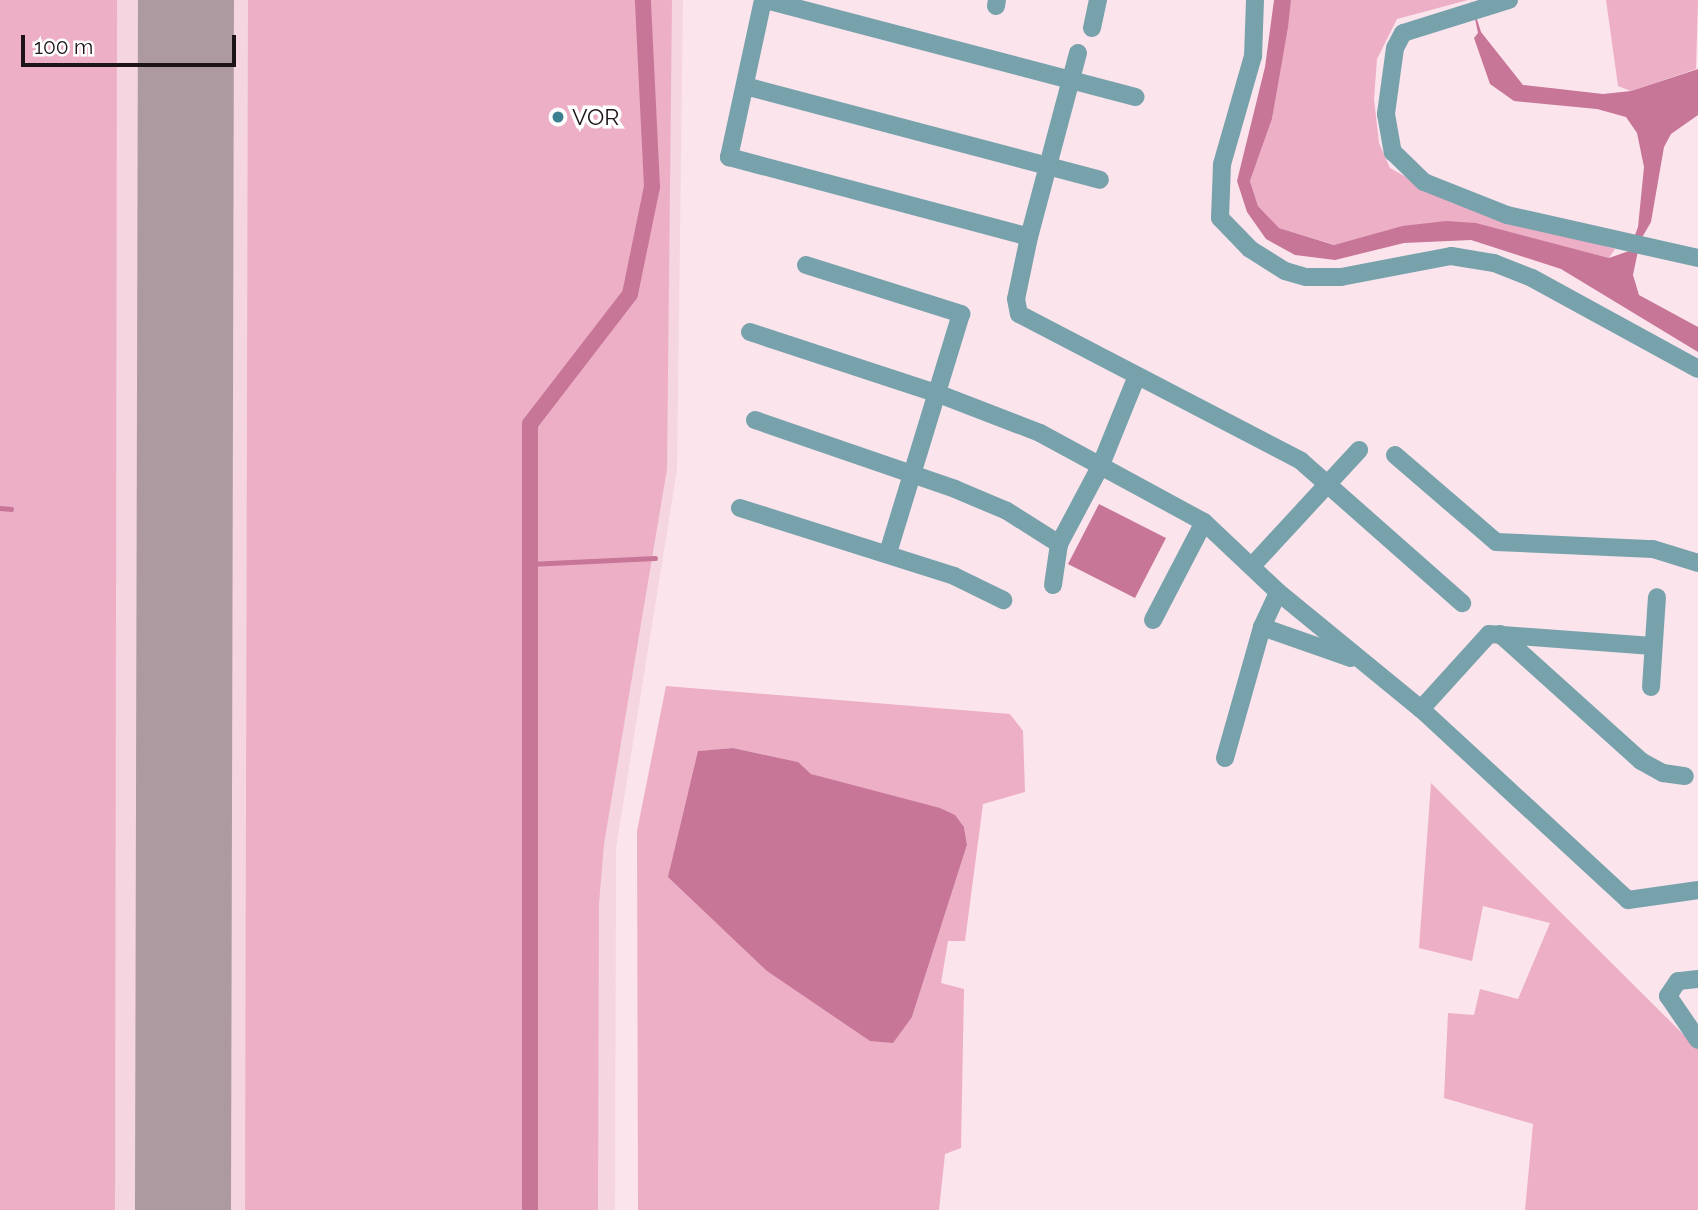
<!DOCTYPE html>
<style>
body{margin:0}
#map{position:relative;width:1698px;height:1210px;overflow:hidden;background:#fbe4ec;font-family:Raleway,sans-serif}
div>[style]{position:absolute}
.built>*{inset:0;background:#f4d5e0}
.green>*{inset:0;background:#edafc6}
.water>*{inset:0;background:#c77697}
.stream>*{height:4.5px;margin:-2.25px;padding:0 2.25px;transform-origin:2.25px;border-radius:2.25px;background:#c77697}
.canal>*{height:16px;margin:-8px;padding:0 8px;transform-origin:8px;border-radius:8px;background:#c77697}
.runway>*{height:96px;margin:-48px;padding:0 48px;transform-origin:48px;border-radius:48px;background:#ac9aa0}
.minor>*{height:18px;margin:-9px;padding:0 9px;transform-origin:9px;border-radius:9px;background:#77a2ac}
.dots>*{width:19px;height:19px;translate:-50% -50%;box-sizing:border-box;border:4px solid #fff;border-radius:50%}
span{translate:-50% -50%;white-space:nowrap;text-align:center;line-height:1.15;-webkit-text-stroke:7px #fff;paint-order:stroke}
.poi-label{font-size:23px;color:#1c1417}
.left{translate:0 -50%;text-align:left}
.scale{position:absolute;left:21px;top:35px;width:215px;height:32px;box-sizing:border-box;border:4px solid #1c1417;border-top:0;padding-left:9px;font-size:21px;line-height:24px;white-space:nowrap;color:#1c1417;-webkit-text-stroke:5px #fff;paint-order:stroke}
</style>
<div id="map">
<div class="built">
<div style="clip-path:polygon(0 0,683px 0,677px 470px,616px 848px,615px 1210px,0 1210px)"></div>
</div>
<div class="green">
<div style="clip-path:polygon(0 0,117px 0,115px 1210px,0 1210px)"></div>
<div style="clip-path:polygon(248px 0,672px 0,667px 469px,604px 844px,599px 903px,598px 1210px,245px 1210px)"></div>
<div style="clip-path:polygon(1291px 0,1468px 0,1397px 19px,1377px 59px,1374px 99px,1379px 143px,1390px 168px,1452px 203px,1615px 249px,1609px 258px,1528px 238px,1402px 226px,1335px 245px,1279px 228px,1258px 206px,1250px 181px,1272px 119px)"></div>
<div style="clip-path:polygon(1606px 0,1698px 0,1696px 69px,1631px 91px,1618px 86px)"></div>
<div style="clip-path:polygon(evenodd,666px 686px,1010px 714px,1023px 731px,1025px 792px,983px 804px,965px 941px,948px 941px,941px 983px,964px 989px,961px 1148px,945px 1154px,939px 1210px,638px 1210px,637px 831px,666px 686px,733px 748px,797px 762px,811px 774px,964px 827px,967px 845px,912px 1017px,699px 751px,733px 748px)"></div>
<div style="clip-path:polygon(1431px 783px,1698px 1049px,1698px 1210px,1525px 1210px,1533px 1124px,1444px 1098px,1448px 1013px,1474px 1015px,1480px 989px,1518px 999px,1550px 923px,1483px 906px,1472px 961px,1419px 948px)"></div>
</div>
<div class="water">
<div style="clip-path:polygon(1274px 0,1291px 0,1288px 27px,1272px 119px,1250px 181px,1258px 206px,1279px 228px,1334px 245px,1402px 226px,1446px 221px,1476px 223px,1609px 258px,1629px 251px,1638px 227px,1644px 167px,1637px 133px,1626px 117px,1597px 109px,1514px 101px,1490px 84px,1474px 38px,1478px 33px,1471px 0,1481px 32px,1523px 85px,1603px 94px,1631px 91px,1698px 69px,1698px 115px,1671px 134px,1664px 147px,1651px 222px,1640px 241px,1633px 275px,1639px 295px,1698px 327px,1698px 352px,1561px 269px,1471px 240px,1404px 243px,1335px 260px,1295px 255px,1266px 239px,1247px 212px,1237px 181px,1265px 67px)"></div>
<div style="clip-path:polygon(1099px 504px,1166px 538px,1135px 598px,1068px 564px)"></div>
<div style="clip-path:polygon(733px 748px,798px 762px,811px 774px,940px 808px,955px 815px,964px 827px,967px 845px,912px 1017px,893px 1043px,870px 1041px,767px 971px,668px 877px,698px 751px)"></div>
</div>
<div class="stream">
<div style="left:0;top:508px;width:11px;rotate:5deg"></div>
<div style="left:529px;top:564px;width:126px;rotate:-2.7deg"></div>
</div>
<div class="canal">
<div style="left:530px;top:1210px;width:786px;rotate:-90deg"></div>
<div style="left:530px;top:424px;width:164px;rotate:-52.4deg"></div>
<div style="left:630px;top:294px;width:109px;rotate:-78.4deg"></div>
<div style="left:652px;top:187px;width:187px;rotate:-92.8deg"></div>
</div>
<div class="runway">
<div style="left:183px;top:1210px;width:1210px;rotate:-89.86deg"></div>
</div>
<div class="minor">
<div style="left:763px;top:0;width:161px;rotate:102.2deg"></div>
<div style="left:729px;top:157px;width:310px;rotate:14.9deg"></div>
<div style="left:766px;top:0;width:382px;rotate:14.7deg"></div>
<div style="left:1255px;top:0;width:56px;rotate:92deg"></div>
<div style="left:1253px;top:56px;width:112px;rotate:106deg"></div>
<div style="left:1222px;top:164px;width:54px;rotate:92.1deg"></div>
<div style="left:1220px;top:218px;width:43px;rotate:45.9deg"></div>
<div style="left:1250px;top:249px;width:41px;rotate:32.2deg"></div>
<div style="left:1285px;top:271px;width:22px;rotate:16deg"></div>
<div style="left:1306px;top:277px;width:35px"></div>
<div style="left:1341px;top:277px;width:112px;rotate:-10.8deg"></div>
<div style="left:1451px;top:256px;width:44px;rotate:9.2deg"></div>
<div style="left:1494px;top:263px;width:41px;rotate:21.5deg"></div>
<div style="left:1532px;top:278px;width:189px;rotate:28.7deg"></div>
<div style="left:1509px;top:0;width:111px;rotate:162.7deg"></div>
<div style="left:1403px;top:33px;width:17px;rotate:118deg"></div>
<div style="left:1395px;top:48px;width:67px;rotate:97.8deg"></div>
<div style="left:1386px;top:114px;width:39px;rotate:80deg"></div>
<div style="left:1393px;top:152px;width:43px;rotate:44.1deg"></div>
<div style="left:1424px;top:182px;width:89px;rotate:21.7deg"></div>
<div style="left:1507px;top:215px;width:196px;rotate:12.7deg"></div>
<div style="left:996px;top:6px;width:6px;rotate:-81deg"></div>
<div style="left:1092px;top:28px;width:29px;rotate:-78deg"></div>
<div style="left:1078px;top:53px;width:190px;rotate:104.9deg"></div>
<div style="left:1029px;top:237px;width:63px;rotate:101.8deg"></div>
<div style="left:1016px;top:299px;width:15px;rotate:79deg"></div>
<div style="left:1019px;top:314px;width:318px;rotate:27.5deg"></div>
<div style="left:1301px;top:461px;width:215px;rotate:41.4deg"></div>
<div style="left:745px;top:86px;width:367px;rotate:14.8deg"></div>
<div style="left:806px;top:265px;width:163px;rotate:17.5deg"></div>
<div style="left:961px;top:314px;width:250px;rotate:107deg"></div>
<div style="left:750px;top:332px;width:199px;rotate:18.2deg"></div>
<div style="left:939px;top:394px;width:108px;rotate:21.1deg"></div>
<div style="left:1040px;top:433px;width:187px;rotate:28.5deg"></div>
<div style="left:1204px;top:522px;width:102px;rotate:43.4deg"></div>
<div style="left:1278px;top:592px;width:185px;rotate:39.3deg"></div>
<div style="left:1421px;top:709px;width:282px;rotate:42.7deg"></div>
<div style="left:1628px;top:900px;width:71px;rotate:-8.1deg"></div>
<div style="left:755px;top:420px;width:212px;rotate:19deg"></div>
<div style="left:955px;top:489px;width:56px;rotate:22.9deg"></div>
<div style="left:1007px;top:511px;width:62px;rotate:32.4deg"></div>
<div style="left:1395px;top:455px;width:133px;rotate:40.7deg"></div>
<div style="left:1496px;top:542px;width:157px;rotate:2.6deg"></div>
<div style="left:1653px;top:549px;width:47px;rotate:17.3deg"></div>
<div style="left:740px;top:508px;width:225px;rotate:17.6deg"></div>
<div style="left:954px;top:576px;width:55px;rotate:26.1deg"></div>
<div style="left:1252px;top:566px;width:158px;rotate:-47.3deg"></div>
<div style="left:1053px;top:585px;width:41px;rotate:-81.7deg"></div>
<div style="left:1059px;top:544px;width:87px;rotate:-62deg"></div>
<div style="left:1100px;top:467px;width:98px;rotate:-67.9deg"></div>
<div style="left:1153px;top:620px;width:110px;rotate:-62.5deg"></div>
<div style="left:1262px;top:627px;width:94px;rotate:19.2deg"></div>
<div style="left:1500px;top:634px;width:190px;rotate:42deg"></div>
<div style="left:1641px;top:761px;width:25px;rotate:29deg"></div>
<div style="left:1663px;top:773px;width:22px;rotate:8deg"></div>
<div style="left:1651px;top:687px;width:90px;rotate:-86.2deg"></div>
<div style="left:1421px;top:709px;width:101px;rotate:-47.8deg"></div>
<div style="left:1489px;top:634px;width:164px;rotate:4.2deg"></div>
<div style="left:1225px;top:758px;width:136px;rotate:-74.2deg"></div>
<div style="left:1262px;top:627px;width:38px;rotate:-65deg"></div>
<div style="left:1698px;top:979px;width:20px;rotate:174deg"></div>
<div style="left:1678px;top:981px;width:18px;rotate:124deg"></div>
<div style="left:1668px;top:996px;width:53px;rotate:55.7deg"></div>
</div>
<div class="dots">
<div style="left:558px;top:117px;background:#3c808f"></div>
</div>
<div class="poi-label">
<span class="left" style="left:572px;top:117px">VOR</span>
</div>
<div class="scale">100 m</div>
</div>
